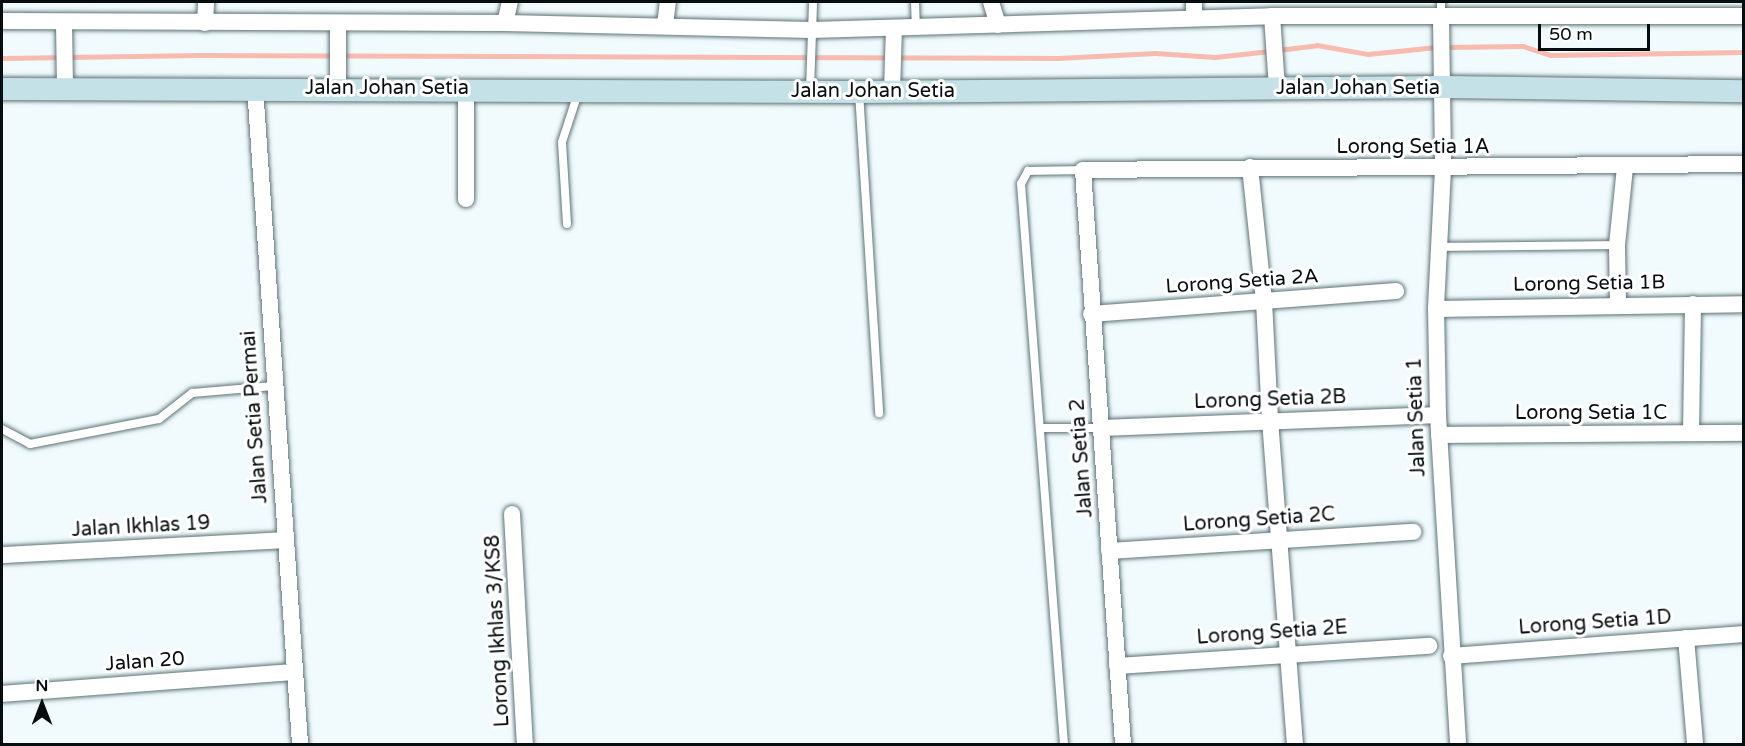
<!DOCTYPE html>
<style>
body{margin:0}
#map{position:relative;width:1745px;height:746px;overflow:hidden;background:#f1fbfd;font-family:"Varela Round",sans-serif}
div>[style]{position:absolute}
.stream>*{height:4.5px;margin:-2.25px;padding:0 2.25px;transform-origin:2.25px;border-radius:2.25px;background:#f8bbaf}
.roads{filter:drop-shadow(0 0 2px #5d7377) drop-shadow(0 0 2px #5d7377)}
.lane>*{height:8px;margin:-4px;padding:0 4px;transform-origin:4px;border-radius:4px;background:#fff}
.street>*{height:16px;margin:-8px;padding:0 8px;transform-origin:8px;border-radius:8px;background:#fff}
.secondary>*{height:22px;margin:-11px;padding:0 11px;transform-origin:11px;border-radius:11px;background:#c3e1e6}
span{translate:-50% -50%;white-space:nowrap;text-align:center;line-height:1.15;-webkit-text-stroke:6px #fff;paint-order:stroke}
.street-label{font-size:20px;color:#050d0f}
.frame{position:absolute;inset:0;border:3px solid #050d0f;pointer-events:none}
.north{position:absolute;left:12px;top:674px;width:60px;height:60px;-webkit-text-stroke:4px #fff;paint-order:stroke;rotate:0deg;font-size:16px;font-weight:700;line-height:24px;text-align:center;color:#050d0f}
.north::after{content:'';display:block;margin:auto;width:21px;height:27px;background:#050d0f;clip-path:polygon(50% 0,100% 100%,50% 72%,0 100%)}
.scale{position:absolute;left:1538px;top:24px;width:112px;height:27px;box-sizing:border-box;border:3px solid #050d0f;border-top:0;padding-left:8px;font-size:18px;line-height:21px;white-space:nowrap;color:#050d0f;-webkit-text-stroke:4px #fff;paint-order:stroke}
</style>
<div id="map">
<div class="stream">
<div style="left:1445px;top:47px;width:78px;rotate:-0.7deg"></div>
<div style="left:1523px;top:46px;width:29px;rotate:18deg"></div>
<div style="left:1551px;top:55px;width:193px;rotate:-0.9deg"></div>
<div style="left:1278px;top:50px;width:39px;rotate:-7deg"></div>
<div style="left:1317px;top:45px;width:52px;rotate:10deg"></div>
<div style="left:1368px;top:54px;width:69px;rotate:-5.8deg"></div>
<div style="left:2px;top:58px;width:198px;rotate:-0.9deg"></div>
<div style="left:200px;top:55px;width:858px;rotate:0.2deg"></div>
<div style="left:1058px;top:58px;width:97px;rotate:-3deg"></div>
<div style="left:1155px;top:53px;width:60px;rotate:3.8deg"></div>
<div style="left:1215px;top:57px;width:55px;rotate:-6.2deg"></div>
</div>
<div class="roads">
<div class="lane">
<div style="left:915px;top:2px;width:24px;rotate:88deg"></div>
<div style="left:1441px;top:17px;width:15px;rotate:-90deg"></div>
<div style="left:810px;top:90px;width:88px;rotate:-88deg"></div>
<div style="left:859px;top:92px;width:322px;rotate:86.4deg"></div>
<div style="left:567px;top:224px;width:82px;rotate:-93.5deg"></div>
<div style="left:562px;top:142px;width:52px;rotate:-71.9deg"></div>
<div style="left:1438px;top:247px;width:179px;rotate:-0.6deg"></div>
<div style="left:1042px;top:428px;width:59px"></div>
<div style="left:2px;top:429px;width:32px;rotate:28deg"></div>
<div style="left:30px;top:444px;width:131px;rotate:-11deg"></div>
<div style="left:159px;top:419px;width:42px;rotate:-38.2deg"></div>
<div style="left:192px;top:393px;width:82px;rotate:-4.9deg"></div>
<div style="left:1064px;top:744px;width:562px;rotate:-94.39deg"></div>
<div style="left:1021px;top:184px;width:15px;rotate:-62deg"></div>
<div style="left:1028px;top:171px;width:55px;rotate:-1deg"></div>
</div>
<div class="street">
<div style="left:991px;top:2px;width:24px;rotate:73deg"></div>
<div style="left:1194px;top:2px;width:16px;rotate:90deg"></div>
<div style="left:1272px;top:16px;width:72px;rotate:86deg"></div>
<div style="left:1441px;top:17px;width:152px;rotate:89.2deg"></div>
<div style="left:1443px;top:169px;width:140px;rotate:92.9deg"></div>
<div style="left:1436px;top:309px;width:106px;rotate:88.9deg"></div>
<div style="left:1438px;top:415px;width:330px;rotate:86.5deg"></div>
<div style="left:2px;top:21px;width:503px;rotate:0.23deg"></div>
<div style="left:505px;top:23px;width:306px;rotate:1.3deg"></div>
<div style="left:811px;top:30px;width:461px;rotate:-1.7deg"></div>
<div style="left:1272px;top:16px;width:472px"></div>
<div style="left:64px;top:22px;width:67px;rotate:89.1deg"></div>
<div style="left:205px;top:23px;width:21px;rotate:-87deg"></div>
<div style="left:505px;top:23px;width:22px;rotate:-77deg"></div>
<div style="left:665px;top:25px;width:23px;rotate:-83deg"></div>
<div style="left:255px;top:87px;width:659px;rotate:86.08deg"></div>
<div style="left:338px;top:87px;width:62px;rotate:-90deg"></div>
<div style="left:466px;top:88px;width:111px;rotate:90deg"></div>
<div style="left:892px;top:91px;width:63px;rotate:-88.2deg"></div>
<div style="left:1250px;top:167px;width:135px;rotate:84deg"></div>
<div style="left:1264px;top:301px;width:119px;rotate:87.1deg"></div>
<div style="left:1270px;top:420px;width:325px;rotate:85.6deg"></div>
<div style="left:1618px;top:304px;width:59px;rotate:-91deg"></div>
<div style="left:1617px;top:245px;width:78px;rotate:-84.1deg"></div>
<div style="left:1436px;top:309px;width:308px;rotate:-0.9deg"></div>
<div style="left:1091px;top:314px;width:306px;rotate:-4.3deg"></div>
<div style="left:1103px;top:428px;width:335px;rotate:-2.2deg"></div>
<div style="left:1691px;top:433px;width:129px;rotate:-89.1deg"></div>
<div style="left:1439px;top:435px;width:305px;rotate:-0.4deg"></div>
<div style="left:512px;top:514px;width:230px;rotate:86.8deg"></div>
<div style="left:1109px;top:551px;width:305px;rotate:-3.6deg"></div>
<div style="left:2px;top:555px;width:282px;rotate:-3deg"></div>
<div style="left:1686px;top:638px;width:106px;rotate:85.1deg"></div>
<div style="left:1451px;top:656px;width:294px;rotate:-4.3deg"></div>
<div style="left:1117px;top:666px;width:313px;rotate:-3.7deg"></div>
<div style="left:2px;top:694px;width:291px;rotate:-4.3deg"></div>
<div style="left:1123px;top:744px;width:575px;rotate:-93.99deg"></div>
<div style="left:1083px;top:170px;width:661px;rotate:-0.52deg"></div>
</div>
<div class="secondary">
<div style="left:2px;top:89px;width:857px;rotate:0.2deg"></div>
<div style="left:859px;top:92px;width:583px;rotate:-0.49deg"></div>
<div style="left:1442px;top:87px;width:302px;rotate:0.8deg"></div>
</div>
</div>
<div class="street-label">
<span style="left:387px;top:88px">Jalan Johan Setia</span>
<span style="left:1358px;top:88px">Jalan Johan Setia</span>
<span style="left:873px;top:91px">Jalan Johan Setia</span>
<span style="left:1413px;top:147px">Lorong Setia 1A</span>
<span style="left:1242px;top:282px;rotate:-4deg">Lorong Setia 2A</span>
<span style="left:1589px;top:284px;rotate:-1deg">Lorong Setia 1B</span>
<span style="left:1270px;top:400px;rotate:-2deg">Lorong Setia 2B</span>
<span style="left:1591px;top:413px">Lorong Setia 1C</span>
<span style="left:255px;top:417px;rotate:-94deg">Jalan Setia Permai</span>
<span style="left:1417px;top:417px;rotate:-92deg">Jalan Setia 1</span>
<span style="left:1082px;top:458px;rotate:-94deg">Jalan Setia 2</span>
<span style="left:1259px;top:520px;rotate:-4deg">Lorong Setia 2C</span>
<span style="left:141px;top:527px;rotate:-3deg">Jalan Ikhlas 19</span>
<span style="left:1595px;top:623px;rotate:-4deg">Lorong Setia 1D</span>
<span style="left:498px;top:631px;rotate:-93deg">Lorong Ikhlas 3/KS8</span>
<span style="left:1272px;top:633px;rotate:-4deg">Lorong Setia 2E</span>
<span style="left:145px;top:662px;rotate:-4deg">Jalan 20</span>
</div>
<div class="frame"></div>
<div class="north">N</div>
<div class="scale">50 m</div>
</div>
